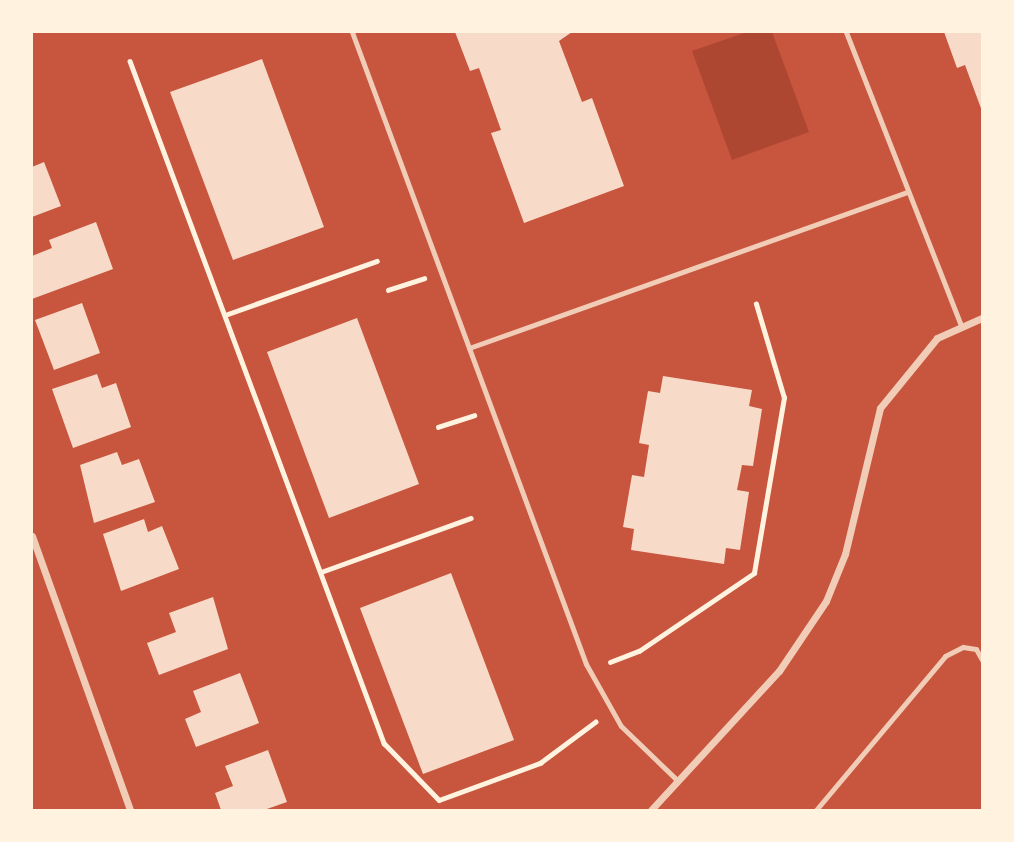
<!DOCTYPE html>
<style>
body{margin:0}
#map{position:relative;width:1014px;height:842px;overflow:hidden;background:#c8553d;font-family:"Noto Serif",serif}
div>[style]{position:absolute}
.green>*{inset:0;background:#ae4732}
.building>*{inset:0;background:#f7dbc8}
.path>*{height:4.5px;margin:-2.25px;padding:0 2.25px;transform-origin:2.25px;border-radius:2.25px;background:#fff3e0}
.service>*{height:5px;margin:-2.5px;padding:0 2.5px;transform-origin:2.5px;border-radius:2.5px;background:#f1ccb7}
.minor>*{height:7px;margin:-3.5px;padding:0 3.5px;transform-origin:3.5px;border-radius:3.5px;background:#f1ccb7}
span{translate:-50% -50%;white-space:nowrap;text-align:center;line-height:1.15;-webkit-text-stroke:7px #fff3e0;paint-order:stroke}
.frame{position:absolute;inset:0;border:33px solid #fff3e0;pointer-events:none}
</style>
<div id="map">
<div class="green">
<div style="clip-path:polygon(747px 32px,772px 32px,809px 132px,732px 160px,692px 51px)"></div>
</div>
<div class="building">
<div style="clip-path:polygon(455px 32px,572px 32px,559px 41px,582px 102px,592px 98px,624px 186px,524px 223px,491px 133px,501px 130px,479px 68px,470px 71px)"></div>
<div style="clip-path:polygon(944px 32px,982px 32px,982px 111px,965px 65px,957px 68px)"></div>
<div style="clip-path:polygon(262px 59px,324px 227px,233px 260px,170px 92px)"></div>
<div style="clip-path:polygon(44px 162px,61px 206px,32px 217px,32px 167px)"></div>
<div style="clip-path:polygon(96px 222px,113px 269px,32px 299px,32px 256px,52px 248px,49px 240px)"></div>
<div style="clip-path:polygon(82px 303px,100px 353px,54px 370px,35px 320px)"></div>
<div style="clip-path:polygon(357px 318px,419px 484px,329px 518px,267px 352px)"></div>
<div style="clip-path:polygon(97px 374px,102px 388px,116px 383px,131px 427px,73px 448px,52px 389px)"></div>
<div style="clip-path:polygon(663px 376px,752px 390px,749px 406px,762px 409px,753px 466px,742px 465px,737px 490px,749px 492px,740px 550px,726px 548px,724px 564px,631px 550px,634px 529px,623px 527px,632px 475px,644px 477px,649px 445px,639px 443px,648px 391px,660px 393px)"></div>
<div style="clip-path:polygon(117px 452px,122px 465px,139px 459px,155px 502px,94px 523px,80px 465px)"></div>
<div style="clip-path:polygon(144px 519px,148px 532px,162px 526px,179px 569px,121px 591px,103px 534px)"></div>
<div style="clip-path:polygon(451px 573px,514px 740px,423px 774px,360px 608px)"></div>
<div style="clip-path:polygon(213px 597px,228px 649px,159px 675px,147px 643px,176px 632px,169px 613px)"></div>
<div style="clip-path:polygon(240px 673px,259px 723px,196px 747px,185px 719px,201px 712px,193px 691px)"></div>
<div style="clip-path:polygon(268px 750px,287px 802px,264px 810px,221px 810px,215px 793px,233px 786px,225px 766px)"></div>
</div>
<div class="path">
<div style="left:130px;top:61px;width:728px;rotate:69.57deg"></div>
<div style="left:384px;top:743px;width:79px;rotate:46deg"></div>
<div style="left:439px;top:800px;width:108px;rotate:-20.1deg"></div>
<div style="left:540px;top:763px;width:69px;rotate:-36.7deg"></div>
<div style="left:388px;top:290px;width:38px;rotate:-18deg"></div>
<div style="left:225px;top:315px;width:161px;rotate:-19.6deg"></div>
<div style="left:438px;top:427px;width:38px;rotate:-18deg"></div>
<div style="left:321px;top:572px;width:159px;rotate:-19.8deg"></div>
<div style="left:610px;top:662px;width:31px;rotate:-21deg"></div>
<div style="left:639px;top:651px;width:139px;rotate:-34.1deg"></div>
<div style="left:754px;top:573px;width:178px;rotate:-80.3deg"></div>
<div style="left:784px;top:398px;width:98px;rotate:-106.6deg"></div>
</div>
<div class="service">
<div style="left:352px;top:32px;width:674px;rotate:69.68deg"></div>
<div style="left:586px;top:664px;width:71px;rotate:60.6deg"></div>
<div style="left:621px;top:726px;width:79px;rotate:44deg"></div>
<div style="left:846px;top:32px;width:316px;rotate:68.6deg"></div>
<div style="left:469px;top:348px;width:464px;rotate:-19.6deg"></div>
<div style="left:816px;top:810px;width:201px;rotate:-50deg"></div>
<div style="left:945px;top:656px;width:20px;rotate:-27deg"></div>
<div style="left:963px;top:647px;width:13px;rotate:9deg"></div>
<div style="left:976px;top:649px;width:13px;rotate:61deg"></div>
</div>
<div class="minor">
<div style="left:32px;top:536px;width:291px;rotate:70.3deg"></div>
<div style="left:651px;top:810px;width:189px;rotate:-47.4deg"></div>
<div style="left:779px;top:671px;width:84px;rotate:-56.1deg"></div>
<div style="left:826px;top:601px;width:51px;rotate:-68deg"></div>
<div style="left:845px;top:554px;width:150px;rotate:-76.5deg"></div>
<div style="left:880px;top:408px;width:90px;rotate:-50.8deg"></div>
<div style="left:937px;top:338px;width:49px;rotate:-24deg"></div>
</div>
<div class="frame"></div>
</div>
